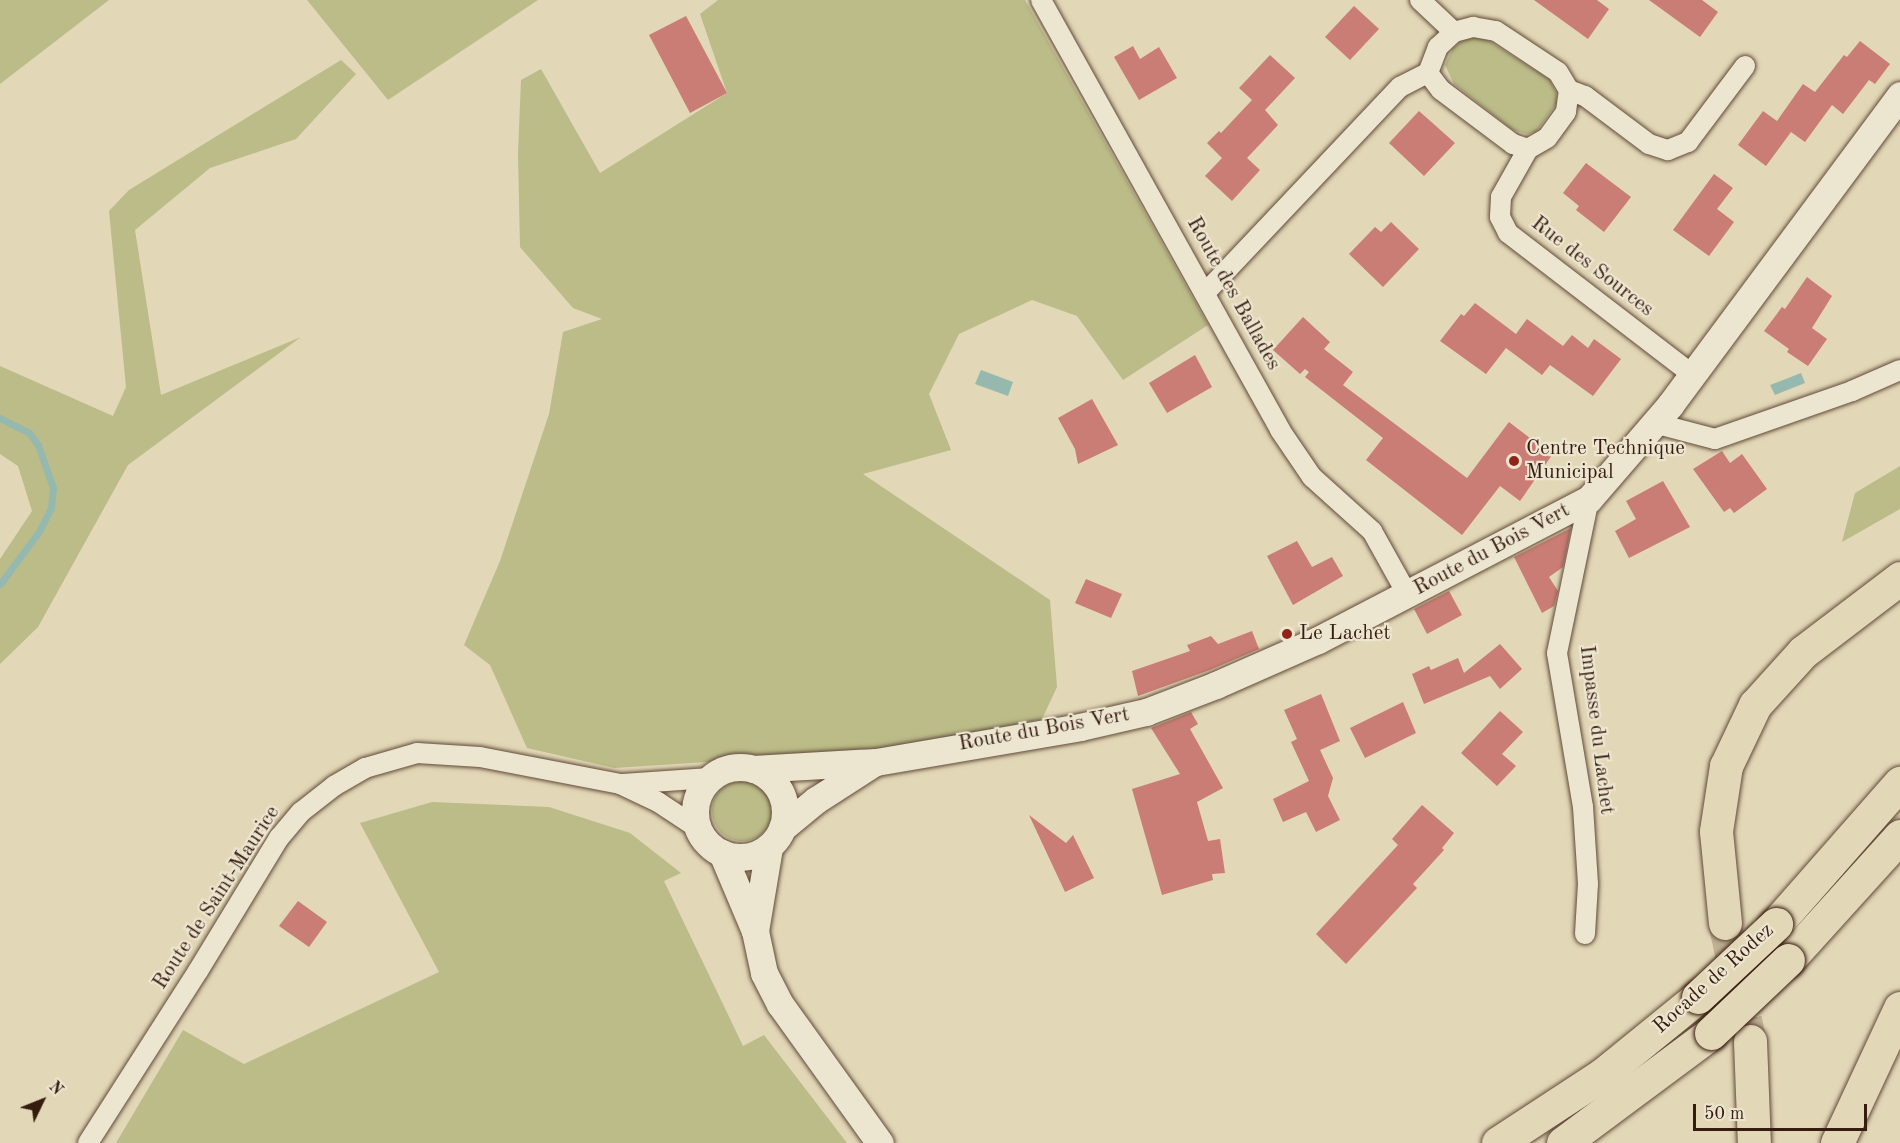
<!DOCTYPE html>
<style>
body{margin:0}
#map{position:relative;width:1900px;height:1143px;overflow:hidden;background:#e2d7b6;font-family:"Old Standard TT",serif}
div>[style]{position:absolute}
.green>*{inset:0;background:#bbbc88}
.round{border-radius:50%}
.water>*{inset:0;background:#95b9af}
.stream>*{height:7px;margin:-3.5px;padding:0 3.5px;transform-origin:3.5px;border-radius:3.5px;background:#95b9af}
.building>*{inset:0;background:#ca7d74}
.highway-tunnel>*{height:33px;margin-top:-16.5px;transform-origin:0;background:repeating-linear-gradient(90deg,#c0b195 0 33px,transparent 0 49px)}
.roads{filter:drop-shadow(0 0 2px #614a39) drop-shadow(0 0 2px #614a39)}
.street>*{height:20px;margin:-10px;padding:0 10px;transform-origin:10px;border-radius:10px;background:#ece5d0}
.secondary>*{height:27px;margin:-13.5px;padding:0 13.5px;transform-origin:13.5px;border-radius:13.5px;background:#ece5d0}
.secondary>.ring{margin:-13.5px;padding:0;box-sizing:content-box;background:none;border:27px solid #ece5d0;border-radius:50%}
.highway>*{height:33px;margin:-16.5px;padding:0 16.5px;transform-origin:16.5px;border-radius:16.5px;background:#e2d7b6}
.bridges{filter:drop-shadow(0 0 2px #361b0f) drop-shadow(0 0 2px #361b0f)}
.highway-bridge>*{height:33px;margin:-16.5px;padding:0 16.5px;transform-origin:16.5px;border-radius:16.5px;background:#e2d7b6}
.dots>*{width:16px;height:16px;translate:-50% -50%;box-sizing:border-box;border:3px solid #ece5d0;border-radius:50%}
span{translate:-50% -50%;white-space:nowrap;text-align:center;line-height:1.15;-webkit-text-stroke:4.5px #ece5d0;paint-order:stroke}
.street-label{font-size:21px;color:#361b0f}
.poi-label{font-size:21px;color:#361b0f}
.left{translate:0 -50%;text-align:left}
.north{position:absolute;left:12px;top:1071px;width:60px;height:60px;-webkit-text-stroke:4px #ece5d0;paint-order:stroke;rotate:47deg;font-size:16px;font-weight:700;line-height:24px;text-align:center;color:#361b0f}
.north::after{content:'';display:block;margin:auto;width:21px;height:27px;background:#361b0f;clip-path:polygon(50% 0,100% 100%,50% 72%,0 100%)}
.scale{position:absolute;left:1693px;top:1104px;width:174px;height:27px;box-sizing:border-box;border:3px solid #361b0f;border-top:0;padding-left:8px;font-size:18px;line-height:21px;white-space:nowrap;color:#361b0f;-webkit-text-stroke:4px #ece5d0;paint-order:stroke}
</style>
<div id="map">
<div class="green">
<div style="clip-path:polygon(0 0,109px 0,0 84px)"></div>
<div style="clip-path:polygon(307px 0,538px 0,388px 100px)"></div>
<div style="clip-path:polygon(718px 0,1025px 0,1208px 325px,1123px 380px,1077px 316px,1032px 300px,959px 334px,929px 394px,951px 450px,863px 474px,1050px 600px,1057px 687px,1042px 719px,891px 750px,614px 768px,527px 748px,490px 665px,464px 645px,500px 561px,549px 414px,563px 332px,602px 319px,573px 308px,520px 247px,518px 153px,521px 80px,541px 69px,600px 173px,727px 93px,700px 14px)"></div>
<div style="clip-path:polygon(1478px 34px,1549px 79px,1556px 92px,1557px 103px,1536px 132px,1527px 134px,1513px 130px,1454px 84px,1445px 65px,1453px 48px,1469px 35px)"></div>
<div style="clip-path:polygon(341px 60px,356px 74px,296px 139px,210px 168px,135px 230px,161px 395px,301px 337px,128px 465px,38px 627px,0 664px,0 559px,32px 511px,18px 466px,0 454px,0 366px,113px 416px,126px 387px,109px 211px,129px 190px)"></div>
<div style="clip-path:polygon(1900px 466px,1900px 509px,1842px 542px,1855px 493px)"></div>
<div class="round" style="left:712px;top:781px;width:60px;height:60px"></div>
<div style="clip-path:polygon(432px 802px,549px 807px,630px 833px,681px 873px,664px 881px,743px 1046px,764px 1035px,847px 1143px,116px 1143px,183px 1030px,244px 1064px,439px 972px,360px 823px)"></div>
</div>
<div class="water">
<div style="clip-path:polygon(981px 370px,1013px 382px,1008px 396px,975px 384px)"></div>
<div style="clip-path:polygon(1801px 373px,1805px 383px,1775px 395px,1770px 385px)"></div>
</div>
<div class="stream">
<div style="left:0;top:418px;width:33px;rotate:27deg"></div>
<div style="left:29px;top:433px;width:15px;rotate:53deg"></div>
<div style="left:38px;top:445px;width:46px;rotate:70.8deg"></div>
<div style="left:53px;top:488px;width:20px;rotate:96deg"></div>
<div style="left:51px;top:508px;width:28px;rotate:117deg"></div>
<div style="left:38px;top:533px;width:64px;rotate:126.7deg"></div>
</div>
<div class="building">
<div style="clip-path:polygon(1534px 0,1597px 0,1609px 9px,1588px 39px)"></div>
<div style="clip-path:polygon(1649px 0,1702px 0,1718px 12px,1700px 37px)"></div>
<div style="clip-path:polygon(1354px 6px,1379px 29px,1350px 60px,1325px 37px)"></div>
<div style="clip-path:polygon(686px 16px,727px 93px,690px 113px,649px 35px)"></div>
<div style="clip-path:polygon(1860px 41px,1890px 64px,1875px 84px,1869px 80px,1843px 114px,1832px 105px,1805px 142px,1791px 132px,1766px 166px,1738px 145px,1763px 111px,1777px 121px,1803px 84px,1815px 92px,1844px 55px,1847px 57px)"></div>
<div style="clip-path:polygon(1133px 46px,1140px 59px,1159px 47px,1177px 78px,1139px 100px,1114px 57px)"></div>
<div style="clip-path:polygon(1270px 55px,1295px 78px,1265px 110px,1278px 125px,1247px 158px,1260px 170px,1232px 201px,1205px 176px,1222px 158px,1207px 143px,1219px 131px,1221px 133px,1252px 100px,1239px 88px)"></div>
<div style="clip-path:polygon(1419px 111px,1455px 143px,1424px 176px,1389px 143px)"></div>
<div style="clip-path:polygon(1586px 163px,1631px 197px,1604px 232px,1576px 210px,1579px 206px,1563px 193px)"></div>
<div style="clip-path:polygon(1714px 174px,1733px 188px,1717px 209px,1734px 222px,1709px 256px,1673px 230px)"></div>
<div style="clip-path:polygon(1391px 222px,1419px 249px,1383px 287px,1349px 254px,1375px 227px,1381px 232px)"></div>
<div style="clip-path:polygon(1807px 277px,1832px 296px,1812px 328px,1827px 339px,1808px 366px,1787px 352px,1789px 349px,1764px 331px,1782px 307px,1785px 309px)"></div>
<div style="clip-path:polygon(1475px 303px,1516px 334px,1527px 319px,1563px 346px,1572px 335px,1588px 348px,1594px 339px,1621px 359px,1593px 396px,1550px 365px,1542px 375px,1506px 348px,1486px 374px,1440px 341px,1461px 314px,1464px 316px)"></div>
<div style="clip-path:polygon(1303px 317px,1330px 342px,1324px 349px,1353px 372px,1343px 385px,1467px 478px,1509px 422px,1552px 455px,1520px 501px,1500px 486px,1462px 535px,1366px 460px,1383px 438px,1305px 377px,1309px 372px,1305px 369px,1300px 374px,1273px 350px)"></div>
<div style="clip-path:polygon(1195px 355px,1212px 387px,1167px 413px,1149px 383px)"></div>
<div style="clip-path:polygon(1092px 399px,1118px 445px,1078px 464px,1075px 449px,1058px 418px)"></div>
<div style="clip-path:polygon(1722px 451px,1730px 463px,1742px 454px,1767px 489px,1734px 513px,1730px 508px,1724px 512px,1693px 469px)"></div>
<div style="clip-path:polygon(1663px 481px,1690px 527px,1629px 558px,1615px 531px,1636px 519px,1626px 501px)"></div>
<div style="clip-path:polygon(1571px 528px,1563px 567px,1549px 577px,1558px 591px,1554px 606px,1542px 613px,1514px 557px)"></div>
<div style="clip-path:polygon(1297px 541px,1312px 567px,1332px 557px,1343px 576px,1293px 605px,1267px 556px)"></div>
<div style="clip-path:polygon(1086px 579px,1122px 594px,1111px 618px,1075px 603px)"></div>
<div style="clip-path:polygon(1449px 591px,1462px 615px,1427px 634px,1414px 609px)"></div>
<div style="clip-path:polygon(1252px 631px,1259px 649px,1210px 670px,1138px 696px,1132px 671px,1190px 651px,1187px 645px,1211px 636px,1218px 644px)"></div>
<div style="clip-path:polygon(1500px 644px,1522px 669px,1500px 689px,1490px 676px,1424px 704px,1412px 674px,1429px 666px,1431px 670px,1458px 658px,1464px 673px)"></div>
<div style="clip-path:polygon(1321px 694px,1340px 741px,1320px 750px,1333px 778px,1328px 796px,1340px 820px,1316px 832px,1306px 812px,1283px 822px,1273px 799px,1309px 781px,1291px 742px,1297px 739px,1284px 710px)"></div>
<div style="clip-path:polygon(1403px 702px,1416px 733px,1365px 758px,1350px 728px)"></div>
<div style="clip-path:polygon(1500px 711px,1523px 732px,1502px 754px,1516px 766px,1497px 786px,1461px 753px)"></div>
<div style="clip-path:polygon(1191px 712px,1198px 724px,1190px 729px,1223px 788px,1197px 802px,1208px 841px,1220px 839px,1225px 873px,1212px 874px,1213px 880px,1162px 895px,1132px 789px,1180px 774px,1151px 728px)"></div>
<div style="clip-path:polygon(1422px 805px,1454px 833px,1442px 848px,1444px 850px,1413px 884px,1417px 888px,1346px 964px,1316px 934px,1398px 845px,1392px 839px)"></div>
<div style="clip-path:polygon(1029px 815px,1066px 843px,1073px 835px,1094px 878px,1065px 892px)"></div>
<div style="clip-path:polygon(298px 901px,327px 922px,309px 947px,279px 926px)"></div>
</div>
<div class="highway-tunnel">
<div style="left:1725px;top:923px;width:121px;rotate:78deg"></div>
</div>
<div class="roads">
<div class="street">
<div style="left:1041px;top:0;width:492px;rotate:60.9deg"></div>
<div style="left:1280px;top:430px;width:57px;rotate:55.8deg"></div>
<div style="left:1312px;top:477px;width:81px;rotate:42deg"></div>
<div style="left:1372px;top:531px;width:72px;rotate:60.9deg"></div>
<div style="left:1420px;top:0;width:47px;rotate:43.3deg"></div>
<div style="left:1428px;top:73px;width:21px;rotate:53deg"></div>
<div style="left:1441px;top:90px;width:90px;rotate:36.9deg"></div>
<div style="left:1513px;top:144px;width:16px;rotate:18deg"></div>
<div style="left:1569px;top:90px;width:17px;rotate:21deg"></div>
<div style="left:1585px;top:96px;width:80px;rotate:36.9deg"></div>
<div style="left:1649px;top:144px;width:20px;rotate:18deg"></div>
<div style="left:1668px;top:150px;width:22px;rotate:-22deg"></div>
<div style="left:1688px;top:142px;width:95px;rotate:-53.1deg"></div>
<div style="left:1206px;top:292px;width:282px;rotate:-46.6deg"></div>
<div style="left:1400px;top:87px;width:31px;rotate:-27deg"></div>
<div style="left:1428px;top:73px;width:28px;rotate:-69deg"></div>
<div style="left:1438px;top:47px;width:22px;rotate:-43deg"></div>
<div style="left:1454px;top:32px;width:20px;rotate:-15deg"></div>
<div style="left:1473px;top:27px;width:23px;rotate:10deg"></div>
<div style="left:1496px;top:31px;width:74px;rotate:33.5deg"></div>
<div style="left:1558px;top:72px;width:21px;rotate:59deg"></div>
<div style="left:1569px;top:90px;width:22px;rotate:98deg"></div>
<div style="left:1566px;top:112px;width:32px;rotate:126deg"></div>
<div style="left:1547px;top:138px;width:22px;rotate:150deg"></div>
<div style="left:1528px;top:149px;width:55px;rotate:119.4deg"></div>
<div style="left:1501px;top:197px;width:20px;rotate:93deg"></div>
<div style="left:1500px;top:217px;width:18px;rotate:63deg"></div>
<div style="left:1508px;top:233px;width:232px;rotate:37.5deg"></div>
<div style="left:1654px;top:423px;width:63px;rotate:14.7deg"></div>
<div style="left:1715px;top:439px;width:145px;rotate:-19.3deg"></div>
<div style="left:1852px;top:391px;width:52px;rotate:-23.6deg"></div>
<div style="left:622px;top:784px;width:89px;rotate:-3.9deg"></div>
<div style="left:1585px;top:934px;width:50px;rotate:-86.6deg"></div>
<div style="left:1588px;top:884px;width:77px;rotate:-93.7deg"></div>
<div style="left:1583px;top:807px;width:156px;rotate:-99.6deg"></div>
<div style="left:1557px;top:653px;width:157px;rotate:-78.3deg"></div>
<div style="left:88px;top:1143px;width:204px;rotate:-57.4deg"></div>
<div style="left:198px;top:971px;width:156px;rotate:-58.7deg"></div>
<div style="left:279px;top:838px;width:34px;rotate:-50deg"></div>
<div style="left:301px;top:812px;width:42px;rotate:-38.2deg"></div>
<div style="left:334px;top:786px;width:36px;rotate:-30deg"></div>
<div style="left:365px;top:768px;width:54px;rotate:-16.1deg"></div>
<div style="left:417px;top:753px;width:63px;rotate:3.6deg"></div>
<div style="left:480px;top:757px;width:143px;rotate:10.9deg"></div>
<div style="left:620px;top:784px;width:42px;rotate:25.3deg"></div>
<div style="left:658px;top:802px;width:49px;rotate:33.4deg"></div>
</div>
<div class="secondary">
<div class="ring" style="left:695px;top:767px;width:63px;height:63px"></div>
<div style="left:753px;top:769px;width:123px;rotate:-3.3deg"></div>
<div style="left:876px;top:762px;width:207px;rotate:-9.7deg"></div>
<div style="left:1080px;top:727px;width:68px;rotate:-12.8deg"></div>
<div style="left:1146px;top:712px;width:75px;rotate:-21.1deg"></div>
<div style="left:1216px;top:685px;width:111px;rotate:-23.8deg"></div>
<div style="left:1318px;top:640px;width:305px;rotate:-27.5deg"></div>
<div style="left:1589px;top:499px;width:124px;rotate:-49.2deg"></div>
<div style="left:1670px;top:405px;width:386px;rotate:-53.4deg"></div>
<div style="left:782px;top:828px;width:44px;rotate:-39.5deg"></div>
<div style="left:816px;top:800px;width:67px;rotate:-32.7deg"></div>
<div style="left:722px;top:853px;width:85px;rotate:67.1deg"></div>
<div style="left:755px;top:931px;width:43px;rotate:77.9deg"></div>
<div style="left:764px;top:973px;width:35px;rotate:63deg"></div>
<div style="left:780px;top:1004px;width:171px;rotate:54.3deg"></div>
<div style="left:755px;top:931px;width:85px;rotate:-80.5deg"></div>
</div>
<div class="highway">
<div style="left:1725px;top:923px;width:92px;rotate:-95.6deg"></div>
<div style="left:1716px;top:831px;width:66px;rotate:-81.3deg"></div>
<div style="left:1726px;top:766px;width:68px;rotate:-64.6deg"></div>
<div style="left:1755px;top:705px;width:72px;rotate:-47.8deg"></div>
<div style="left:1803px;top:652px;width:122px;rotate:-37.3deg"></div>
<div style="left:1776px;top:924px;width:188px;rotate:-48.7deg"></div>
<div style="left:1788px;top:960px;width:167px;rotate:-47.9deg"></div>
<div style="left:1750px;top:1041px;width:102px;rotate:87.8deg"></div>
<div style="left:1498px;top:1143px;width:124px;rotate:-33.2deg"></div>
<div style="left:1602px;top:1075px;width:124px;rotate:-39.1deg"></div>
<div style="left:1563px;top:1143px;width:184px;rotate:-36.6deg"></div>
<div style="left:1837px;top:1143px;width:149px;rotate:-65deg"></div>
</div>
</div>
<div class="bridges">
<div class="highway-bridge">
<div style="left:1698px;top:997px;width:107px;rotate:-43.1deg"></div>
<div style="left:1711px;top:1033px;width:106px;rotate:-43.5deg"></div>
</div>
</div>
<div class="dots">
<div style="left:1514px;top:461px;background:#8f2418"></div>
<div style="left:1287px;top:634px;background:#8f2418"></div>
</div>
<div class="street-label">
<span style="left:1592px;top:267px;rotate:38deg">Rue des Sources</span>
<span style="left:1233px;top:294px;rotate:61deg">Route des Ballades</span>
<span style="left:1492px;top:550px;rotate:-28deg">Route du Bois Vert</span>
<span style="left:1044px;top:730px;rotate:-10deg">Route du Bois Vert</span>
<span style="left:1596px;top:730px;rotate:83deg">Impasse du Lachet</span>
<span style="left:217px;top:898px;rotate:-57deg">Route de Saint-Maurice</span>
<span style="left:1714px;top:979px;rotate:-42deg">Rocade de Rodez</span>
</div>
<div class="poi-label">
<span class="left" style="left:1526px;top:461px">Centre Technique<br>Municipal</span>
<span class="left" style="left:1299px;top:634px">Le Lachet</span>
</div>
<div class="north">N</div>
<div class="scale">50 m</div>
</div>
